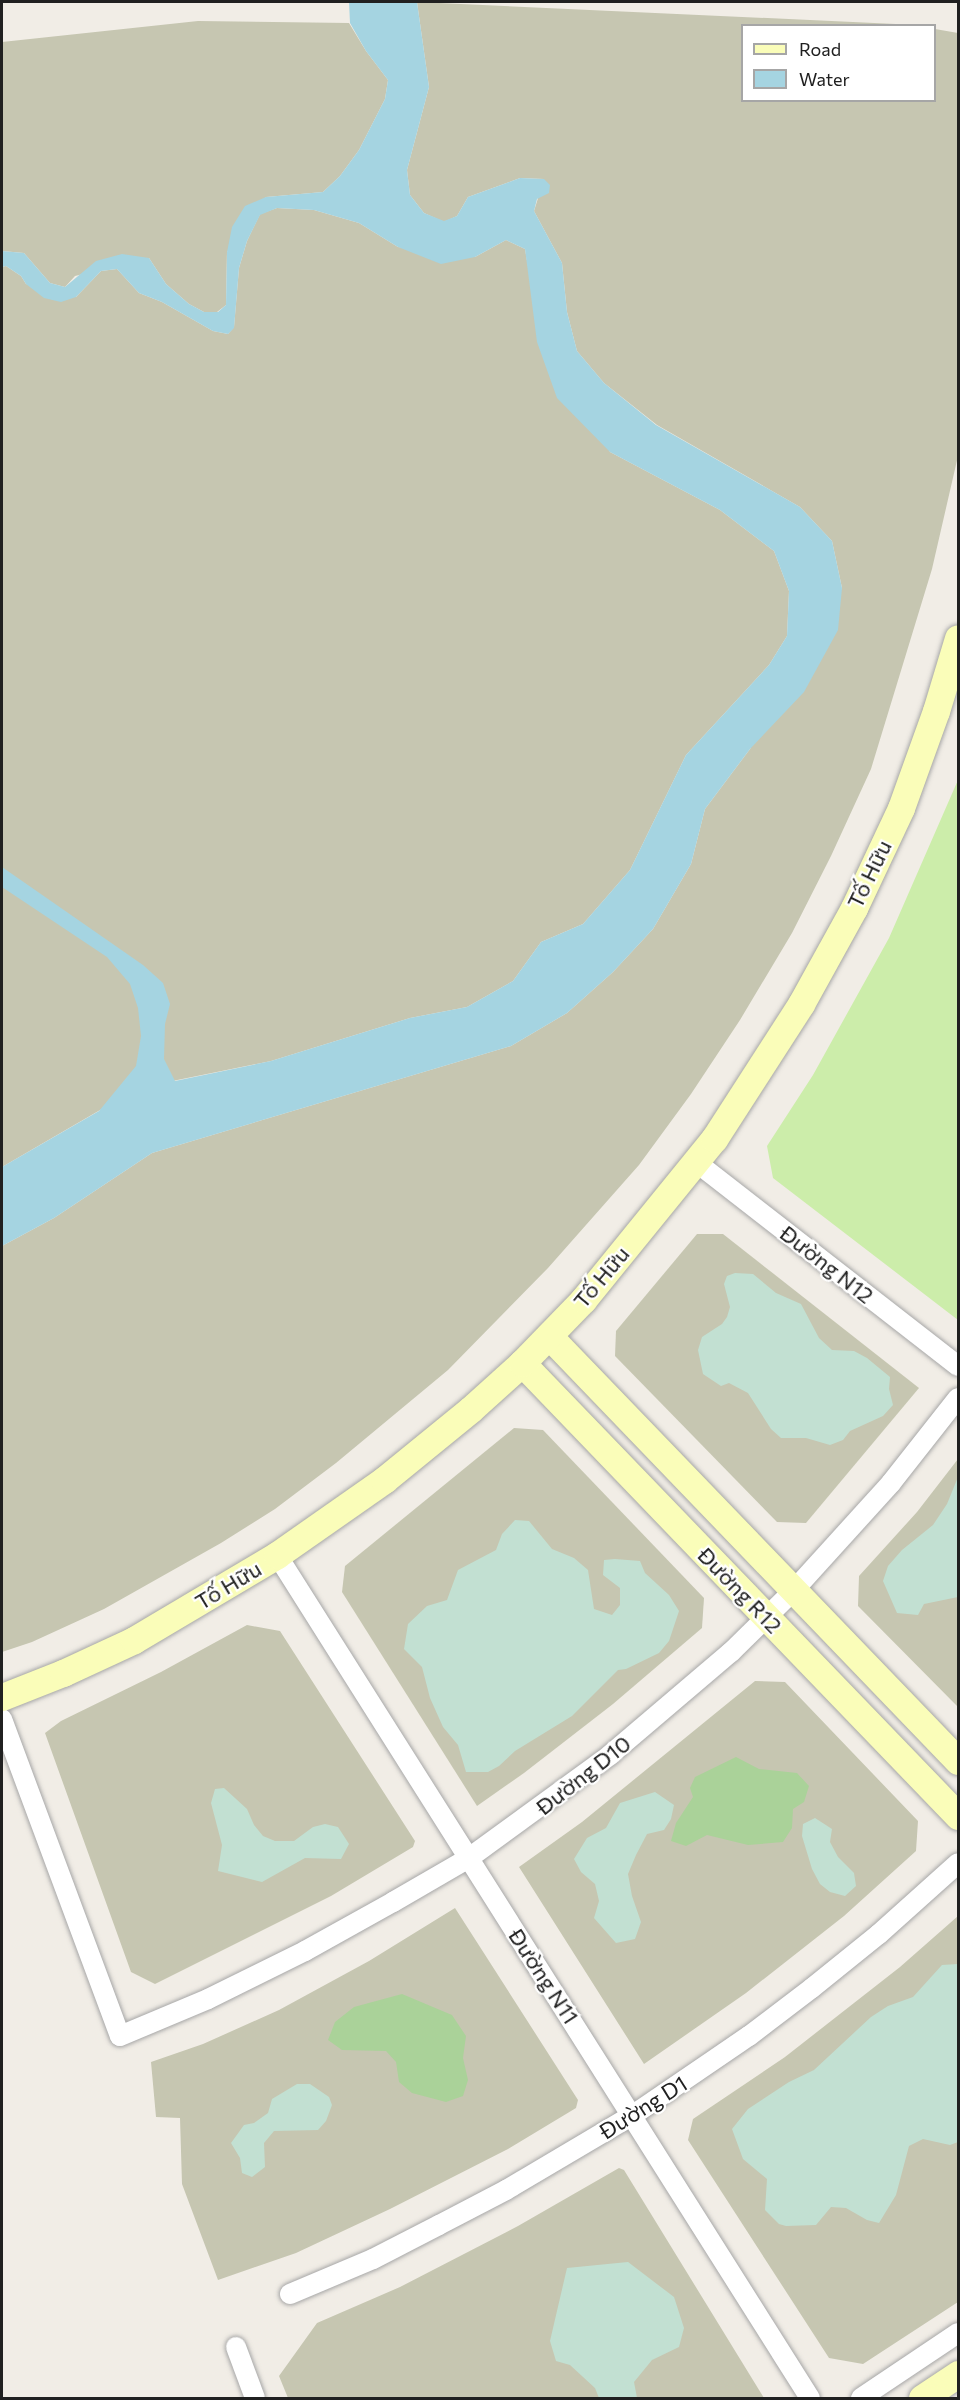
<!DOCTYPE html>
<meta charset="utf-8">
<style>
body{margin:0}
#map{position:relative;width:960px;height:2400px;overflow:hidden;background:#f1ede6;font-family:Commissioner,sans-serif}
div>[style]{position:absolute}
.construction>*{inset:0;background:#c6c6b1}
.grass>*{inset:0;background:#ccedaa}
.forest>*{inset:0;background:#aad299}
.wetland>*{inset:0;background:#c2e0d2}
.water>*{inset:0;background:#a5d4e1}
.roads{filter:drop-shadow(0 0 2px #a7a7a7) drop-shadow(0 0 2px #a7a7a7)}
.street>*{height:20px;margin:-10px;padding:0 10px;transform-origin:10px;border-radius:10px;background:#fff}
.secondary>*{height:27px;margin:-13.5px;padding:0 13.5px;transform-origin:13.5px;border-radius:13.5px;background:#fafdb9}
span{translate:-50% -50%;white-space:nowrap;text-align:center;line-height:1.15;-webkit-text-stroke:4.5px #fff;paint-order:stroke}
.street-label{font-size:22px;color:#202020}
.frame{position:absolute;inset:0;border:3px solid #202020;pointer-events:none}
.legend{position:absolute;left:741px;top:24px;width:195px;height:78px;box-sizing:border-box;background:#fff;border:2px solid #a6a6a6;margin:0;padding:8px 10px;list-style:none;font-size:18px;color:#202020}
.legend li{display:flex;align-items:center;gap:12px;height:30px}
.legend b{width:30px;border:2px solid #a6a6a6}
</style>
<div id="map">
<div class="construction">
<div style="clip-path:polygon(417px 2px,917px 25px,742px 26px,742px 100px,934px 100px,935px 29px,958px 33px,958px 456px,932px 569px,871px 769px,831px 856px,792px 933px,740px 1020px,691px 1094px,639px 1165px,548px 1268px,448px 1370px,336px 1463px,275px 1509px,221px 1543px,104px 1609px,32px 1642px,2px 1652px,2px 1246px,54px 1218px,152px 1153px,511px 1046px,567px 1013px,613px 972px,653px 929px,691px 864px,705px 809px,750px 749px,842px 588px,832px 541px,800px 507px,657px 425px,604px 383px,577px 351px,567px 312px,562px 263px,534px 211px,544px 179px,520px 178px,468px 197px,457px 216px,444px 222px,424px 213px,410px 195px,407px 170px,429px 87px)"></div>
<div style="clip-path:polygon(198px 21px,349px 23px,366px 51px,388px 80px,385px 99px,359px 150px,340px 176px,323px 192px,266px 197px,227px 252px,226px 305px,217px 312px,204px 312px,189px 304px,166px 284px,149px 258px,75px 276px,65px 287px,50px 283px,24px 253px,2px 251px,2px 42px)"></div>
<div style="clip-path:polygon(277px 208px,314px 210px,359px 223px,398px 247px,475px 257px,506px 240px,525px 249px,530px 278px,610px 452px,720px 510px,774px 551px,789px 591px,787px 636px,769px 665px,686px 755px,630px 870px,583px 924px,541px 942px,513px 981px,467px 1007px,410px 1018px,271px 1061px,138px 1088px,2px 1167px,2px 267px,6px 266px,21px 276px,26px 284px,76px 297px,101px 271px,117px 269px,139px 293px,162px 302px,213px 331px,228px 334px,234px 327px,239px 268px,247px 241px,260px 214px)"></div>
<div style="clip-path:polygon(697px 1234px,723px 1234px,919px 1388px,806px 1523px,777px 1522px,615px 1356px,616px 1331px)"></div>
<div style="clip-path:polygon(514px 1428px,543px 1430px,704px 1598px,702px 1628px,613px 1704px,524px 1773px,477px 1806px,342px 1592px,345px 1566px)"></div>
<div style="clip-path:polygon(958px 1459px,958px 1707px,858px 1606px,859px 1576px,917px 1512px)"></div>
<div style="clip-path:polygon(247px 1625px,280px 1631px,415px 1841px,413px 1847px,331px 1896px,155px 1984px,131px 1972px,45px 1733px,61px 1721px,161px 1672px)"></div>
<div style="clip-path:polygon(755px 1681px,785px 1682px,918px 1821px,916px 1851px,844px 1916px,746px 1993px,644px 2064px,519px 1867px,582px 1822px)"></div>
<div style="clip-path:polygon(455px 1908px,578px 2100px,576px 2108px,508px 2149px,390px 2209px,296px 2253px,218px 2280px,182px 2184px,180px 2118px,156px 2117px,151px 2062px,203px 2044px,279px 2010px,369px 1961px)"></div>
<div style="clip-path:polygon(958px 1916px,958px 2302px,863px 2364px,829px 2358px,688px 2140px,693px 2119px,785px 2057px,900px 1967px)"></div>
<div style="clip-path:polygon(619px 2168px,624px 2170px,764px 2398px,288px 2398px,279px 2376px,317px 2323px,400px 2287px,518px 2226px)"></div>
</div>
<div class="grass">
<div style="clip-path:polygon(958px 780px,958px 1320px,773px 1178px,767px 1146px,813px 1075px,889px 938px)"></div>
</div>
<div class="forest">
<div style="clip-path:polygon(736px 1757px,759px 1769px,797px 1773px,809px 1786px,804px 1802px,793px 1809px,792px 1828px,783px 1842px,748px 1845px,707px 1835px,686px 1846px,671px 1841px,676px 1823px,693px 1797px,690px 1788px,695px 1777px)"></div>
<div style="clip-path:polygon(402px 1994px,452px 2015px,466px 2036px,463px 2058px,468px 2080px,463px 2096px,446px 2102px,412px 2093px,399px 2082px,396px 2062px,386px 2051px,342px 2050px,328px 2040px,335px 2022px,354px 2007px)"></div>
</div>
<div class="wetland">
<div style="clip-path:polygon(735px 1273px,753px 1274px,776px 1293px,801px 1304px,819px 1338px,832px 1350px,854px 1351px,867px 1358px,890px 1377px,889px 1389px,893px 1405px,883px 1416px,850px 1431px,843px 1440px,830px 1445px,806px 1438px,781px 1438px,771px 1429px,748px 1393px,729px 1383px,721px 1386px,703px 1374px,698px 1350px,702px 1337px,722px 1324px,727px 1317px,730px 1307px,724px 1284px,727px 1276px)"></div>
<div style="clip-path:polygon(958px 1477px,958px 1597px,924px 1604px,918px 1615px,897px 1613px,883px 1581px,888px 1566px,902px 1550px,933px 1525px,947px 1504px)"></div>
<div style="clip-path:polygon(515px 1520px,529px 1521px,552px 1549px,574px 1558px,588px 1570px,594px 1609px,612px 1615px,620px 1605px,620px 1588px,603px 1575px,604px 1560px,615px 1559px,640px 1561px,645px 1573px,669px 1595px,679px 1611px,669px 1641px,659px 1653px,626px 1669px,618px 1670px,572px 1716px,515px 1751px,499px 1766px,488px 1772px,466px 1772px,458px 1745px,443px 1727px,430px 1698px,422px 1667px,404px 1649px,408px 1624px,427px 1606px,447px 1600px,458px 1570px,496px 1550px,502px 1534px)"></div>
<div style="clip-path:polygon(224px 1788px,247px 1809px,254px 1825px,263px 1836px,275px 1841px,294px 1841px,313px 1827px,325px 1824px,338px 1827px,349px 1844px,341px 1859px,305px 1858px,262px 1882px,218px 1871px,222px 1845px,211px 1803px,215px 1789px)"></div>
<div style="clip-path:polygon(655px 1792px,674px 1805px,671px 1819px,664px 1830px,647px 1834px,636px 1855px,628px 1874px,632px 1896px,641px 1922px,635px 1939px,616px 1943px,594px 1918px,599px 1901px,595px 1884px,581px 1872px,574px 1859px,587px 1838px,606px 1828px,620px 1803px)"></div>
<div style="clip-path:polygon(815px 1818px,832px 1829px,830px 1842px,838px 1857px,854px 1873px,856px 1886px,845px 1896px,830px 1892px,820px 1884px,812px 1869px,802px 1836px,803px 1824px)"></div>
<div style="clip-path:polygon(958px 1964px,958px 2142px,950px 2145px,923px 2139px,909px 2146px,896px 2195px,879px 2223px,867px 2220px,846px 2208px,831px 2207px,816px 2225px,786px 2226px,779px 2224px,765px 2210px,767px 2179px,743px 2159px,732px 2129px,748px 2109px,789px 2082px,814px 2070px,871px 2017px,888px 2006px,913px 1997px,942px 1965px)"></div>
<div style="clip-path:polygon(297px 2084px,310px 2084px,329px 2097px,332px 2105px,326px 2121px,318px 2130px,274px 2131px,264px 2143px,265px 2167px,252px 2177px,242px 2173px,240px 2158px,231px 2143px,244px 2125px,254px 2123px,268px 2113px,272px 2099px)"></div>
<div style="clip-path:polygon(628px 2262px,674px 2297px,684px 2328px,679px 2347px,652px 2360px,634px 2382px,637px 2398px,599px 2398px,595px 2388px,570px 2365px,556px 2361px,550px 2341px,567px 2268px)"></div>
</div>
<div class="water">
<div style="clip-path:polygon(349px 2px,417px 2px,429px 87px,407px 170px,410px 195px,424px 213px,444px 221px,457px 216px,468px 197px,520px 178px,544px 179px,550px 185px,549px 193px,537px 199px,534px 211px,562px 263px,567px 312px,577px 351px,604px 383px,656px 425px,800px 507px,832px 541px,842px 588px,838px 630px,804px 692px,750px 749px,705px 809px,691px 864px,653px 929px,613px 972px,567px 1013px,511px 1046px,152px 1153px,54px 1218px,2px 1246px,2px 1167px,99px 1111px,136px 1066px,141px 1036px,138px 1008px,130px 984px,107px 957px,2px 887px,2px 867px,143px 965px,163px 983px,170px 1004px,165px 1024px,164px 1059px,175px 1081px,271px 1061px,410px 1018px,467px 1007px,513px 981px,541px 942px,583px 924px,630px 870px,686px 755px,769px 665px,787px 636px,789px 591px,774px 551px,720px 510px,610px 452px,557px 398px,537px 342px,525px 249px,506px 240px,475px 257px,441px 264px,398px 247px,359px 223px,314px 210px,277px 208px,260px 215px,247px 241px,239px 268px,234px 328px,228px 334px,213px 331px,162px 302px,139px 293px,117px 269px,101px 271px,76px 297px,61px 302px,44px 298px,26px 284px,21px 276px,6px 266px,2px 267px,2px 251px,24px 253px,50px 283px,65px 287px,96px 261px,122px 254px,149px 258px,166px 284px,189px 304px,204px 312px,218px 312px,226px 305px,227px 252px,232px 227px,245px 206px,266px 197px,323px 192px,340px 176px,359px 150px,385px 99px,388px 80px,366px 51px,350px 23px)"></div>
</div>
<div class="roads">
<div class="street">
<div style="left:696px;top:1162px;width:332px;rotate:37.9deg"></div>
<div style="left:277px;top:1555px;width:997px;rotate:57.7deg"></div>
<div style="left:2px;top:1719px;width:338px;rotate:69.6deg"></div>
<div style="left:120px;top:2036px;width:95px;rotate:-22.8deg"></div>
<div style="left:208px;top:1999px;width:108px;rotate:-26.3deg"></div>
<div style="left:305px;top:1951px;width:101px;rotate:-29.1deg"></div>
<div style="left:393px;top:1902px;width:88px;rotate:-30.1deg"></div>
<div style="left:469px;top:1858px;width:175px;rotate:-36.1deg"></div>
<div style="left:610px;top:1755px;width:159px;rotate:-40.4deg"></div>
<div style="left:731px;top:1652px;width:88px;rotate:-44.5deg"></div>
<div style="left:794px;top:1590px;width:144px;rotate:-47.8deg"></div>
<div style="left:891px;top:1483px;width:108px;rotate:-51.8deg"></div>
<div style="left:290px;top:2294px;width:90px;rotate:-22.9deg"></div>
<div style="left:373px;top:2259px;width:74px;rotate:-27.3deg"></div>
<div style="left:439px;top:2225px;width:76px;rotate:-27.6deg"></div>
<div style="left:506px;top:2190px;width:147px;rotate:-30.6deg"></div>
<div style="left:633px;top:2115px;width:140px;rotate:-34.3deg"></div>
<div style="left:749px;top:2036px;width:79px;rotate:-37.3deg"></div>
<div style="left:812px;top:1988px;width:86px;rotate:-38.9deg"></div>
<div style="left:879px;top:1934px;width:106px;rotate:-41.9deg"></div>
<div style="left:236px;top:2347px;width:54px;rotate:69.6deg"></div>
<div style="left:861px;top:2398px;width:117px;rotate:-33.8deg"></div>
</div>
<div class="secondary">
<div style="left:549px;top:1336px;width:590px;rotate:46.1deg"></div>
<div style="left:522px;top:1363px;width:629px;rotate:46.1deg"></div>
<div style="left:2px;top:1697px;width:66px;rotate:-21.5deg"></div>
<div style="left:63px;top:1673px;width:78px;rotate:-24.9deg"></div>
<div style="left:134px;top:1640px;width:166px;rotate:-30.7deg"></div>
<div style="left:277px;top:1555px;width:131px;rotate:-35deg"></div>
<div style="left:384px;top:1480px;width:112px;rotate:-39.2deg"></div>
<div style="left:471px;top:1409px;width:69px;rotate:-42deg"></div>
<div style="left:522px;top:1363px;width:88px;rotate:-45.9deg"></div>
<div style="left:583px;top:1300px;width:208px;rotate:-50.9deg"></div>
<div style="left:714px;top:1139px;width:161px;rotate:-57.2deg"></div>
<div style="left:801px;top:1004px;width:110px;rotate:-61.1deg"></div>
<div style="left:854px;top:908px;width:110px;rotate:-64.8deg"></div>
<div style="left:901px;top:808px;width:103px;rotate:-70.2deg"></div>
<div style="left:936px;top:711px;width:76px;rotate:-73.2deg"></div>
<div style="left:922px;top:2398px;width:43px;rotate:-33.7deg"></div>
</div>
</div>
<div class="street-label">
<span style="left:869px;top:874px;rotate:-64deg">Tố Hữu</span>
<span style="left:827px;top:1264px;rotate:38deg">Đường N12</span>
<span style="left:601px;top:1277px;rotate:-50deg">Tố Hữu</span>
<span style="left:228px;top:1585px;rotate:-31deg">Tố Hữu</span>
<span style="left:740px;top:1590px;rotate:46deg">Đường R12</span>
<span style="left:583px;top:1775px;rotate:-38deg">Đường D10</span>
<span style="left:544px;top:1976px;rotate:57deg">Đường N11</span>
<span style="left:643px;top:2107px;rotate:-32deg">Đường D1</span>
</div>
<div class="frame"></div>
<ul class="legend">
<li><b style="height:8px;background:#fafdb9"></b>Road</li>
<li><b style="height:16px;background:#a5d4e1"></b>Water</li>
</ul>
</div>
